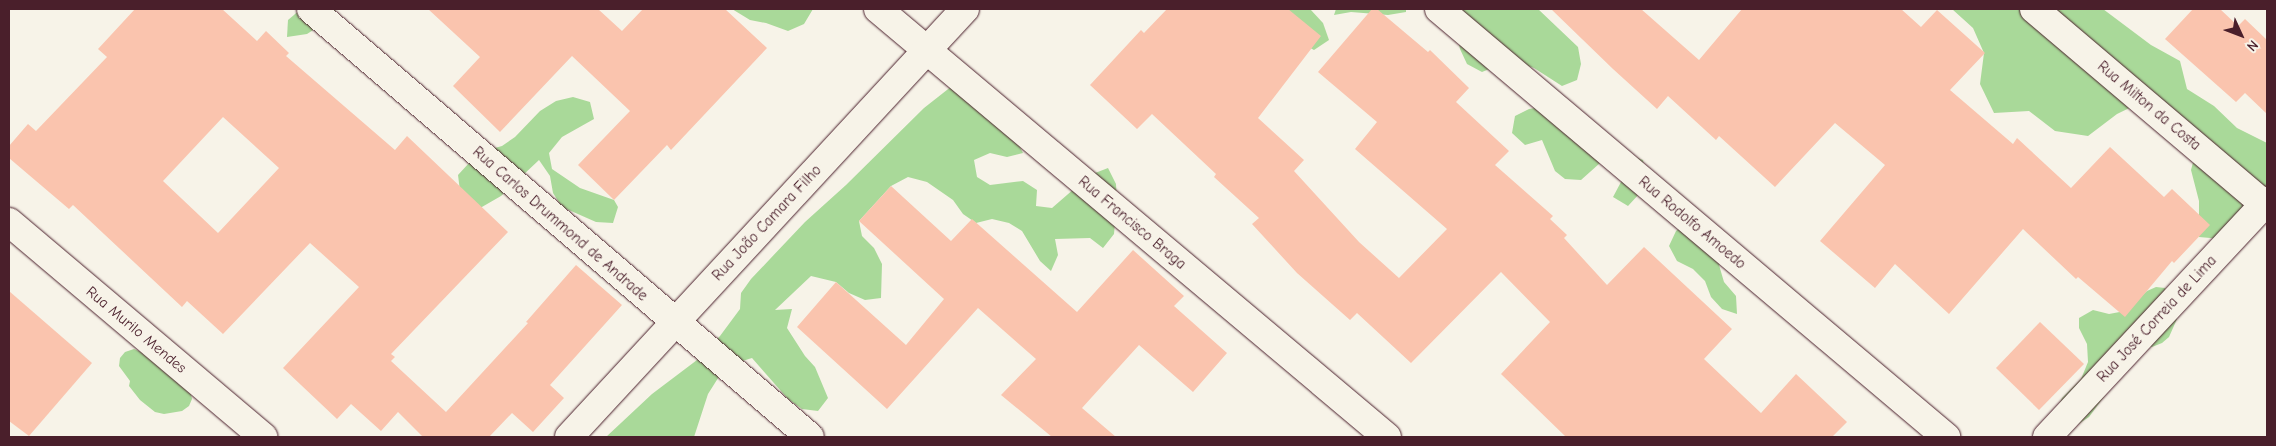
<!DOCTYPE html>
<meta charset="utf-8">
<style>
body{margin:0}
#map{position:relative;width:2276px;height:446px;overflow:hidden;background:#f7f3e8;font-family:"Comic Neue",sans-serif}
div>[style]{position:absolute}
.green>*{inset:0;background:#a9d999}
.building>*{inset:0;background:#fac4ae}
.roads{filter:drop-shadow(0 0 1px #4a1f2b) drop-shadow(0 0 1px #4a1f2b)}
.minor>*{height:28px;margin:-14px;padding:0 14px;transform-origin:14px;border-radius:14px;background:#f7f3e8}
span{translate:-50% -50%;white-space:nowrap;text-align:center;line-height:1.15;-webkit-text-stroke:5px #f7f3e8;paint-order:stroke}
.street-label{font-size:15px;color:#4a1f2b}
.frame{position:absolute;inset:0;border:10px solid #4a1f2b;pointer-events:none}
.north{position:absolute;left:2216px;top:10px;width:50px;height:50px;-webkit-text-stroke:4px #f7f3e8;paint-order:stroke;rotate:133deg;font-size:14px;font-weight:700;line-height:20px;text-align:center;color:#4a1f2b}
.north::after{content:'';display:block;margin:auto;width:18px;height:22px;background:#4a1f2b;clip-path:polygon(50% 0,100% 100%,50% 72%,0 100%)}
</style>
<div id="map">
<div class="green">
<div style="clip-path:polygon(301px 9px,337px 9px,324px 23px,307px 34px,287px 37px,288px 20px)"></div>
<div style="clip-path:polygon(732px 9px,813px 9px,804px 24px,788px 31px,766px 23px,750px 20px)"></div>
<div style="clip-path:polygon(1270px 9px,1310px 9px,1323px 23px,1329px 40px,1314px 50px,1297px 41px,1285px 31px)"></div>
<div style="clip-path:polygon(1336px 9px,1406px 9px,1406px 12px,1388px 15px,1351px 12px,1334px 15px)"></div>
<div style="clip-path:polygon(1451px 9px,1538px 9px,1578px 47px,1581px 64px,1577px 80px,1562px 86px,1534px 68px,1517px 62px,1499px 65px,1482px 72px,1467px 64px,1460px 49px)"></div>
<div style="clip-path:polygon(1952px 9px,2103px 9px,2151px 45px,2180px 61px,2187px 89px,2214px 106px,2237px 128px,2267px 143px,2267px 212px,2233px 240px,2199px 237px,2199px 201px,2191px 170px,2199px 140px,2148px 99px,2117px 114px,2088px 136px,2055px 131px,2029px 111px,1994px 113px,1980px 84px,1984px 53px,1973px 28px)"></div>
<div style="clip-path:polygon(952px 86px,1007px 122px,1023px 153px,1007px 157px,990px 153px,974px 160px,977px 177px,990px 185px,1023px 181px,1037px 190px,1036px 206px,1052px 208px,1090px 175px,1108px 168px,1116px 184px,1117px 201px,1114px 234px,1103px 248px,1090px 238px,1055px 239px,1058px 255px,1051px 271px,1040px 261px,1022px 231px,1009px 223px,992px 219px,976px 223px,963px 214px,953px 200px,927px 182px,908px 177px,891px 186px,859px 221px,862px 236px,874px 248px,882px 264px,881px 298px,865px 300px,849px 293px,836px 282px,811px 276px,775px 310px,792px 309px,787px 328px,805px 356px,815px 367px,828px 398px,818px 411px,802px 409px,788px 399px,752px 358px,736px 363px,720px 375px,708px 394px,694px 437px,606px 437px,652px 394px,697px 360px,720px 336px,740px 309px,741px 293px,751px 279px,805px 222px,846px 185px,924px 108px)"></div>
<div style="clip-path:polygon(573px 97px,590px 102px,594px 119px,562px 137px,549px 153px,552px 169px,580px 188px,614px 200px,618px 207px,613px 223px,596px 222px,562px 207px,553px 193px,550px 176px,539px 160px,501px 196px,468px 215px,460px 191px,458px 175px,469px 163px,484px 151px,502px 146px,515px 137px,540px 111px,556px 101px)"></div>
<div style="clip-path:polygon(1547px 106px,1627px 154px,1643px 160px,1646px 177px,1640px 193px,1628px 206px,1613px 197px,1621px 182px,1622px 165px,1609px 155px,1581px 180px,1565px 179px,1555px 171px,1542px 140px,1525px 145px,1512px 133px,1515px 116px,1529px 109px)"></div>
<div style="clip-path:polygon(1685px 224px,1727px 249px,1719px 265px,1724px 282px,1736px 296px,1737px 314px,1722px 309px,1711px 297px,1705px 281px,1693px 269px,1677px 261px,1669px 246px,1676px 231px)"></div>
<div style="clip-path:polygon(2156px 287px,2165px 288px,2177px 310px,2177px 319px,2169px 337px,2162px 343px,2152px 347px,2143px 344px,2089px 417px,2071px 429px,2055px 414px,2062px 398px,2081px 379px,2088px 362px,2087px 344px,2079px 328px,2079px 318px,2093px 310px,2109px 314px,2125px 311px,2147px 291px)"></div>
<div style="clip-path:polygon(134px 349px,141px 352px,190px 390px,192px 399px,189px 406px,182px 411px,164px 414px,155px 412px,140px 400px,129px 386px,130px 381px,119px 366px,120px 358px,125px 352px)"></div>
</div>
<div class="building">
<div style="clip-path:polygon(evenodd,135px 9px,222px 9px,257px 41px,266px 31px,289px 53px,286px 56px,395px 150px,407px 136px,508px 232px,391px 354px,395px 357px,391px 361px,446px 412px,528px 323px,526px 322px,576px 265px,622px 305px,550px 385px,564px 398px,533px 432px,512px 413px,489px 437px,421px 437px,422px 436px,398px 412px,381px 431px,351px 404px,337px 419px,283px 368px,359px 287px,310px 243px,223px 334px,187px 301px,182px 307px,73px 205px,69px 209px,9px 158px,9px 146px,28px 124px,36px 131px,107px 57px,98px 49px,135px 9px,223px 117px,279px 168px,218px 233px,163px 181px,223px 117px)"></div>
<div style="clip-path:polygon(428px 9px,598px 9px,622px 31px,643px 9px,725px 9px,767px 48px,671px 150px,667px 145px,614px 200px,578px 165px,630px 111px,572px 56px,500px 132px,453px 86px,480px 57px)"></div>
<div style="clip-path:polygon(1167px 9px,1288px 9px,1321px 36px,1258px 118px,1304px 160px,1294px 171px,1359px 242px,1399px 278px,1447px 229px,1355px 149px,1377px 122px,1318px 72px,1372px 9px,1377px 9px,1428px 52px,1430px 50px,1469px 88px,1456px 102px,1509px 151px,1495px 165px,1553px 216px,1550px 219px,1567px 235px,1564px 238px,1607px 285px,1644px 247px,1732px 329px,1704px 359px,1761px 413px,1796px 374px,1847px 422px,1832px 437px,1566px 437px,1501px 374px,1550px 322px,1501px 272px,1411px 363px,1357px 313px,1350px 320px,1297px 273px,1252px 224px,1259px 218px,1214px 177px,1216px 174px,1152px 114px,1137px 129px,1090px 85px,1141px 30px,1144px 33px)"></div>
<div style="clip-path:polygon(1551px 9px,1641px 9px,1699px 60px,1742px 9px,1901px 9px,1921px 27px,1937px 10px,1985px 53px,1950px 90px,2013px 144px,2017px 138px,2071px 188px,2110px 147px,2164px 197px,2172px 189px,2210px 225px,2174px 263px,2172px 261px,2125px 317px,2078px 277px,2076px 279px,2023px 229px,1949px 314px,1895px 264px,1875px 288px,1820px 241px,1885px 165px,1835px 123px,1775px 187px,1719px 136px,1716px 140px,1668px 96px,1657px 109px,1613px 69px)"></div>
<div style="clip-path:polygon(2193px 9px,2220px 9px,2238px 26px,2245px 19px,2267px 40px,2267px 114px,2245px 93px,2236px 102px,2165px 39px)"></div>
<div style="clip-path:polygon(891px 186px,951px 241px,972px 219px,1077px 312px,1133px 250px,1184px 296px,1174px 306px,1227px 353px,1193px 392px,1139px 345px,1082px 408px,1116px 437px,1052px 437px,1001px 395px,1036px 359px,978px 308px,887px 409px,797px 327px,836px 282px,906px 345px,944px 299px,859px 221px)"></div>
<div style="clip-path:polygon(9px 291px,92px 363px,29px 436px,9px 421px)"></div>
<div style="clip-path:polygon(2040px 322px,2084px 364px,2039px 410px,1996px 368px)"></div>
</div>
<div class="roads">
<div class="minor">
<div style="left:311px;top:9px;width:657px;rotate:40.62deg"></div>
<div style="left:878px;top:9px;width:665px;rotate:40.06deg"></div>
<div style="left:1439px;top:9px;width:664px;rotate:40.17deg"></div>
<div style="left:2034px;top:9px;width:302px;rotate:40.3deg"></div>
<div style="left:9px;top:222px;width:333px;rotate:40.2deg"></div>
<div style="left:569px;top:437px;width:583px;rotate:-47.22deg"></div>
<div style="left:2047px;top:437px;width:323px;rotate:-47deg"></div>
</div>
</div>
<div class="street-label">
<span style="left:2149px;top:106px;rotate:40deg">Rua Milton da Costa</span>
<span style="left:767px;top:223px;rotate:-47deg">Rua João Camara Filho</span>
<span style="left:1132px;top:223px;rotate:40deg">Rua Francisco Braga</span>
<span style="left:1692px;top:223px;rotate:40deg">Rua Rodolfo Amoedo</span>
<span style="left:560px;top:224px;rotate:41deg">Rua Carlos Drummond de Andrade</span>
<span style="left:2157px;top:319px;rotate:-47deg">Rua José Correia de Lima</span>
<span style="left:136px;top:330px;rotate:40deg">Rua Murilo Mendes</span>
</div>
<div class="frame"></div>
<div class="north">N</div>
</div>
